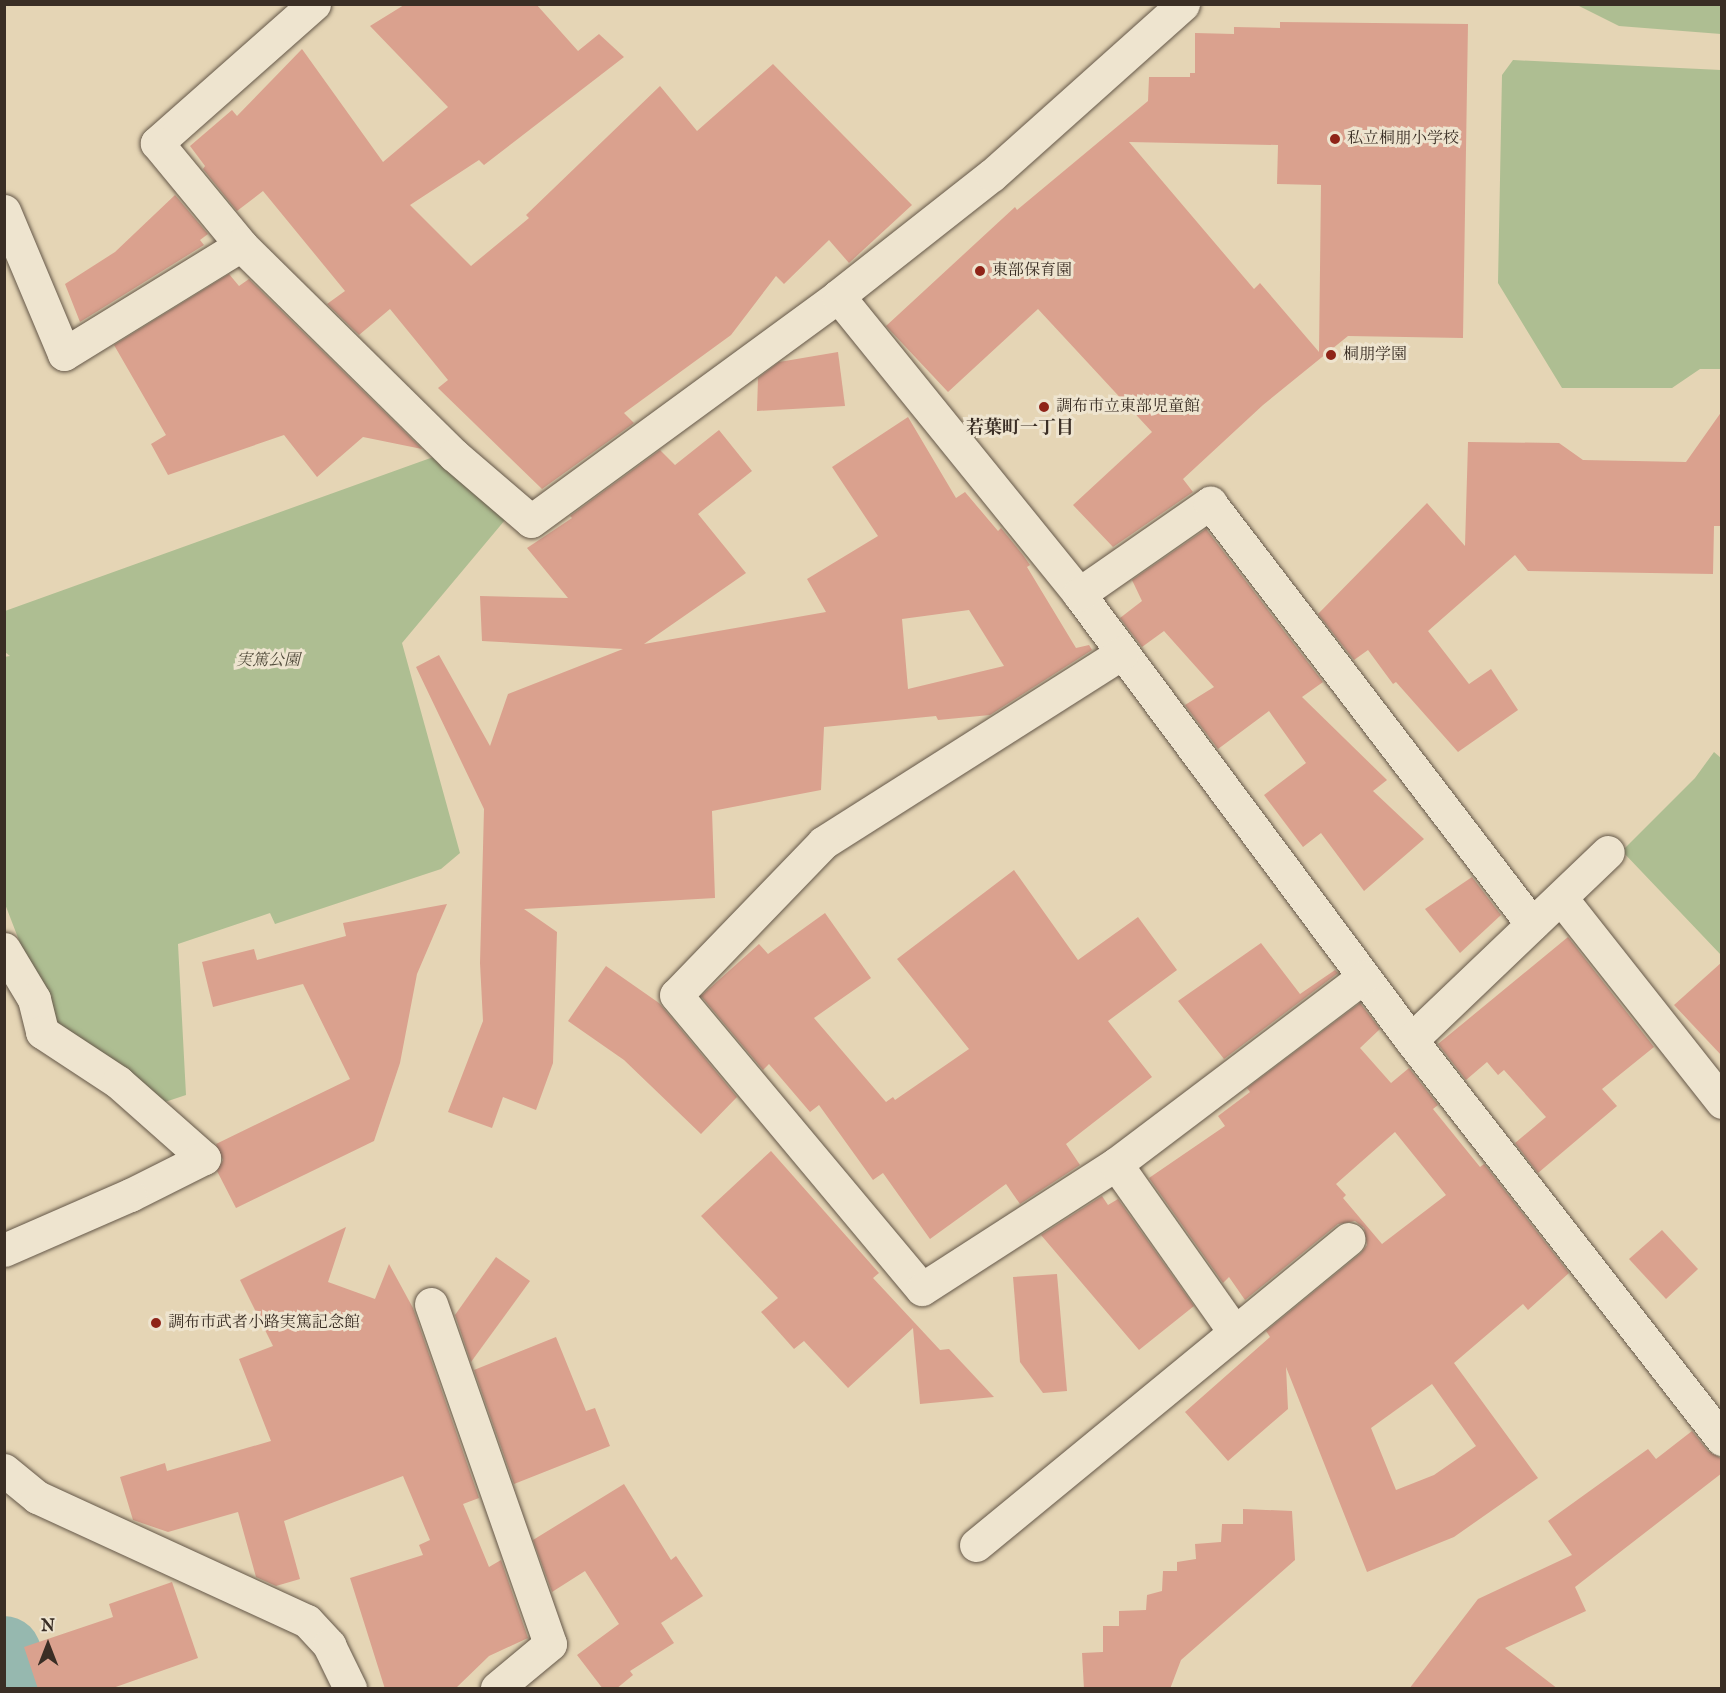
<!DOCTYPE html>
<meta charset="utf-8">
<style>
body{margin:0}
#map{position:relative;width:1726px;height:1693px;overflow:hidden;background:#e5d5b5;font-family:"IM FELL English","Noto Serif JP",serif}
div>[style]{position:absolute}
.green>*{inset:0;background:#aebe92}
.river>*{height:74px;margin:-37px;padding:0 37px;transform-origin:37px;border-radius:37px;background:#96b8af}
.building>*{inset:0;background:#daa18e}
.roads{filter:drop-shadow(0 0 2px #655849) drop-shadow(0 0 2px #655849)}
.minor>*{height:33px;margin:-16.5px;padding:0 16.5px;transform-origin:16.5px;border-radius:16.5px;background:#eee4cf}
.dots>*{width:16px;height:16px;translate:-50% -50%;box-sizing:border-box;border:3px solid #eee4cf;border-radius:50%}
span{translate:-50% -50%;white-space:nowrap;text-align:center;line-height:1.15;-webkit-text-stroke:6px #eee4cf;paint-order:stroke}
.poi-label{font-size:16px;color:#3a2e25}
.left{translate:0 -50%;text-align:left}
.park-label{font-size:16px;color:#514b3b;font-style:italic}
.neighbourhood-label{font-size:18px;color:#3a2e25;font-weight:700}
.frame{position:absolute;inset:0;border:6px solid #3a2e25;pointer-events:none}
.north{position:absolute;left:18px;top:1615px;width:60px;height:60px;-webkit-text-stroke:4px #eee4cf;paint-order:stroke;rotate:0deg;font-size:16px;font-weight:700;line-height:24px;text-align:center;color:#3a2e25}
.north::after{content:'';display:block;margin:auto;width:21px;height:27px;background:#3a2e25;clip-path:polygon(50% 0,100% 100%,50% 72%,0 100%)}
</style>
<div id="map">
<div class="green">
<div style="clip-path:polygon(1577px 5px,1721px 5px,1721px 34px,1619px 26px)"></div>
<div style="clip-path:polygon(1513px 60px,1721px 70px,1721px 369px,1700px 369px,1672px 388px,1562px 388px,1498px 283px,1502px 75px)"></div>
<div style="clip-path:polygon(450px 451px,510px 514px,402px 643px,460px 853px,441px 869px,275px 924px,270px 913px,178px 944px,186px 1095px,165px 1102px,52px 1026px,5px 904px,4px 657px,10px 656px,5px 652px,5px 611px)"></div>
<div style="clip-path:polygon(1714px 752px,1721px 758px,1721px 955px,1622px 851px,1695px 778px)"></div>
</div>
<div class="river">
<div style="left:4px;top:1653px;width:38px;rotate:67deg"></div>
</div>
<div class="building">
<div style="clip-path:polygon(536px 4px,578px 51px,599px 34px,624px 57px,484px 165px,479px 160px,410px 205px,471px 266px,529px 218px,526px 215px,660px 86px,697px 131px,773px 64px,912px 205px,849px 263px,829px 240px,784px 284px,776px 276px,731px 335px,624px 413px,634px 423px,542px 489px,438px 388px,448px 380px,390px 309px,359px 335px,327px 304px,345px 291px,263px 191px,237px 211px,203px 169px,205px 166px,190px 146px,232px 110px,237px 116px,302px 49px,383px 162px,448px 107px,370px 26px,404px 5px)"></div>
<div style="clip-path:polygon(evenodd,1280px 22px,1468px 24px,1463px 338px,1348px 336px,1263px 405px,1183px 479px,1193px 492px,1113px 547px,1073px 505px,1152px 432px,1038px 309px,948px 392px,886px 326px,1015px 207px,1017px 210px,1148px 101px,1149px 77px,1190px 77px,1190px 73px,1195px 73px,1195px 33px,1234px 34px,1234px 27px,1280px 28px,1280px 22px,1129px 142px,1278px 145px,1277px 184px,1321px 185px,1319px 352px,1260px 283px,1254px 289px,1129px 142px)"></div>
<div style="clip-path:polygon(175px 195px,208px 234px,200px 240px,204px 245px,80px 322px,65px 284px,115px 252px)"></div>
<div style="clip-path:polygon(229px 274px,239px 286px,249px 279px,422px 449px,363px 437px,317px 477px,284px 435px,168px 475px,151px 444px,166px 435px,114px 345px)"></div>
<div style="clip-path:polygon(838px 352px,845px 406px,757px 411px,758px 378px,779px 362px)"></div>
<div style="clip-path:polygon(1722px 411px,1722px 526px,1714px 526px,1713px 574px,1528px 571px,1515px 555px,1428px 631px,1469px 684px,1491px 669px,1518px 710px,1458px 752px,1396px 682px,1393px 684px,1368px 650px,1354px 660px,1318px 614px,1427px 503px,1465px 546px,1468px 442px,1559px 443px,1583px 460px,1686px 462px)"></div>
<div style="clip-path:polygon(evenodd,908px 417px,956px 498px,965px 492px,998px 531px,1001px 528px,1023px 555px,1030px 565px,1027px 567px,1076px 648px,1089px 645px,1092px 650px,990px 715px,938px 720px,936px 716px,824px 727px,821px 790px,712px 811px,715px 898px,524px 909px,557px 932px,553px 1063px,536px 1110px,503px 1097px,492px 1128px,448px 1112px,483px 1021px,480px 963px,484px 809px,416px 667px,439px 655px,490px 746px,508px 694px,623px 649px,482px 641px,480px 596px,568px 598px,527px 548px,572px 518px,570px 516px,660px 450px,675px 465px,719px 430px,752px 471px,698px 514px,746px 573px,644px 644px,826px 612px,807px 579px,878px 536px,832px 467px,908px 417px,969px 610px,1004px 666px,908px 689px,902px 619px,969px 610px)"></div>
<div style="clip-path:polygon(1206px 529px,1323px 682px,1302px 697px,1387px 780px,1373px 791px,1424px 839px,1364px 891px,1321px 833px,1303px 847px,1264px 795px,1306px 763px,1269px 711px,1218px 749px,1185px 705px,1214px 687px,1164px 631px,1142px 647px,1120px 618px,1142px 601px,1132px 580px)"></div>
<div style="clip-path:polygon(1014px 870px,1078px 960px,1138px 917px,1177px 970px,1108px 1021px,1152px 1077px,1066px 1144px,1080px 1165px,1020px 1204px,1006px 1184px,930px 1239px,883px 1173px,873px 1180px,819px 1105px,810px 1112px,769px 1064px,763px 1070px,701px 996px,759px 944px,768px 954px,825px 913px,871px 978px,814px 1018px,886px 1102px,893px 1097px,895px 1100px,969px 1049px,897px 959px)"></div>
<div style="clip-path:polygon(1472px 877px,1501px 915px,1460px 953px,1425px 909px)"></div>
<div style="clip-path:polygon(447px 904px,417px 974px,400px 1063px,374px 1141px,236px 1208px,217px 1171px,223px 1160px,216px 1144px,350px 1079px,303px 984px,213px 1007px,202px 962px,254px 949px,257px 960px,346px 936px,343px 923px)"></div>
<div style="clip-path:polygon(1568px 937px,1654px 1047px,1602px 1089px,1617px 1106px,1538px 1173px,1515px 1143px,1546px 1117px,1504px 1070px,1498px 1075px,1487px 1062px,1466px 1080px,1438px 1044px)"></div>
<div style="clip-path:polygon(1261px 943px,1300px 994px,1335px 970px,1338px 973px,1224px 1059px,1178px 1001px)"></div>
<div style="clip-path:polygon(1722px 962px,1722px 1056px,1674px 1005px)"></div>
<div style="clip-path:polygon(606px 966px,659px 1003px,737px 1097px,701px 1134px,624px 1060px,568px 1021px)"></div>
<div style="clip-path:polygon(evenodd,1360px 1003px,1380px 1029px,1360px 1048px,1391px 1083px,1409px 1068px,1438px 1105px,1433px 1109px,1480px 1167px,1484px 1164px,1569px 1273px,1528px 1310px,1523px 1304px,1454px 1363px,1538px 1478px,1454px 1537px,1367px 1572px,1286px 1367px,1288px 1409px,1228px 1461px,1185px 1412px,1270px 1337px,1266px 1331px,1361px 1253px,1367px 1245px,1364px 1228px,1355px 1221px,1338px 1224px,1245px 1300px,1229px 1277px,1223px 1283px,1149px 1178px,1225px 1126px,1218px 1116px,1250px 1092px,1247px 1088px,1360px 1003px,1395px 1132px,1446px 1195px,1382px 1244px,1343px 1198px,1346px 1195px,1336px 1184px,1395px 1132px,1360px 1003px,1432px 1384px,1476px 1446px,1434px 1475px,1396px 1490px,1371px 1428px,1432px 1384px)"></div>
<div style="clip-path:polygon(771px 1151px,879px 1273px,873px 1278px,940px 1350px,949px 1349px,994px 1397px,920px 1404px,913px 1328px,848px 1388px,804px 1341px,794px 1349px,761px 1312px,778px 1298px,701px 1216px)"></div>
<div style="clip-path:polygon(1102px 1196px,1108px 1205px,1118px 1199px,1194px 1306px,1139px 1350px,1041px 1235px)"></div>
<div style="clip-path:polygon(346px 1227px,328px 1282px,375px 1299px,389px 1264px,413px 1308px,479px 1498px,463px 1504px,489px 1567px,501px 1560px,528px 1638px,489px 1656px,455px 1689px,385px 1689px,350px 1578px,423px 1555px,419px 1545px,430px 1540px,403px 1476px,284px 1521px,300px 1579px,276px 1586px,256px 1577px,238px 1512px,168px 1532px,133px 1520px,120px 1477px,165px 1463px,167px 1471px,271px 1441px,239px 1359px,273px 1346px,240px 1280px)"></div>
<div style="clip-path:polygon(1662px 1230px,1698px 1269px,1666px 1299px,1629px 1259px)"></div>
<div style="clip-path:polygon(496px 1257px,530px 1281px,471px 1362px,455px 1315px)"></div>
<div style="clip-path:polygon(1057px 1274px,1067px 1391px,1043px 1393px,1020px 1362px,1013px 1277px)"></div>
<div style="clip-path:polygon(556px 1337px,586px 1411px,595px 1408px,610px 1446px,514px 1484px,474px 1370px)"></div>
<div style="clip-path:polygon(1692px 1431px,1708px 1451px,1722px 1459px,1722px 1473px,1575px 1587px,1586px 1611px,1505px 1648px,1558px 1689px,1409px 1689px,1478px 1599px,1572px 1555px,1548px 1521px,1648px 1449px,1656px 1459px)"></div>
<div style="clip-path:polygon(624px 1484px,671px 1560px,676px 1556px,703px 1596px,661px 1623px,674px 1643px,630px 1671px,633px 1675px,616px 1689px,603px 1689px,577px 1655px,619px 1624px,585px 1571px,552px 1592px,533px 1540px)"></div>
<div style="clip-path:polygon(1243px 1509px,1292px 1511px,1295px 1560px,1181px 1660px,1170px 1689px,1084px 1689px,1082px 1653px,1103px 1652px,1103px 1626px,1119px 1626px,1119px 1611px,1146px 1610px,1147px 1595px,1162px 1591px,1163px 1571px,1177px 1571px,1177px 1562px,1196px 1559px,1195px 1544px,1221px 1542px,1222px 1524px,1243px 1524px)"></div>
<div style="clip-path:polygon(172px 1582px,198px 1658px,110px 1689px,38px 1689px,24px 1647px,113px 1617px,109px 1604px)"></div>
</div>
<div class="roads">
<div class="minor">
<div style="left:314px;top:4px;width:210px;rotate:138.5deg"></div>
<div style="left:157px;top:143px;width:132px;rotate:50.5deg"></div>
<div style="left:241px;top:245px;width:299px;rotate:44.6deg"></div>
<div style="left:454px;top:455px;width:101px;rotate:40.6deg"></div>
<div style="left:531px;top:521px;width:381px;rotate:-36.2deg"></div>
<div style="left:838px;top:296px;width:196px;rotate:-38.2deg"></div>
<div style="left:992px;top:175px;width:256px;rotate:-41.8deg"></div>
<div style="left:4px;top:211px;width:155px;rotate:67.2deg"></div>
<div style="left:64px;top:354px;width:208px;rotate:-31.6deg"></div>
<div style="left:838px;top:296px;width:383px;rotate:51deg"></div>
<div style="left:1079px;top:594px;width:556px;rotate:53.34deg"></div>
<div style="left:1411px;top:1040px;width:506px;rotate:52.07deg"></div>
<div style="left:1079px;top:594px;width:160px;rotate:-34.8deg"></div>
<div style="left:1210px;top:503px;width:530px;rotate:52.59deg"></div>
<div style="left:1122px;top:653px;width:354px;rotate:147.6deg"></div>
<div style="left:823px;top:843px;width:211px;rotate:134deg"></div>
<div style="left:676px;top:995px;width:383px;rotate:50.1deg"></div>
<div style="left:922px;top:1289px;width:231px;rotate:-32.8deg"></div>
<div style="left:1116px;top:1164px;width:310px;rotate:-37.1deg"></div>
<div style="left:1561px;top:898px;width:260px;rotate:51.7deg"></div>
<div style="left:4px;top:949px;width:58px;rotate:59deg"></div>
<div style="left:34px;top:999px;width:34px;rotate:76deg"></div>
<div style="left:42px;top:1032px;width:91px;rotate:33.3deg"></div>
<div style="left:118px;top:1082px;width:115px;rotate:41.5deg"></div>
<div style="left:204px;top:1158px;width:83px;rotate:153.4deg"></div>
<div style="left:130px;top:1195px;width:137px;rotate:156.4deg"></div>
<div style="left:1411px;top:1040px;width:272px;rotate:-43.7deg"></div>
<div style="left:1116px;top:1164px;width:204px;rotate:54.8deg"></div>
<div style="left:431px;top:1304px;width:360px;rotate:70.7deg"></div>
<div style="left:550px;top:1644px;width:69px;rotate:140.3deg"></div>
<div style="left:4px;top:1470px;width:43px;rotate:39.3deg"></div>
<div style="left:37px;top:1497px;width:297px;rotate:24.7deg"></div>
<div style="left:307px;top:1621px;width:33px;rotate:47deg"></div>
<div style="left:329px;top:1645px;width:48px;rotate:64deg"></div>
<div style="left:976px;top:1545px;width:482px;rotate:-39.4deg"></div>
</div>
</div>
<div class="dots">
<div style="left:1335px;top:139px;background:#8f2418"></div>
<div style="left:980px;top:271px;background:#8f2418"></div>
<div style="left:1331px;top:355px;background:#8f2418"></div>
<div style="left:1044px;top:407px;background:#8f2418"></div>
<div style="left:156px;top:1323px;background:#8f2418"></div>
</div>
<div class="poi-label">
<span class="left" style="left:1347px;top:139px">私立桐朋小学校</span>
<span class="left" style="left:992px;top:271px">東部保育園</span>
<span class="left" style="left:1343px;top:355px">桐朋学園</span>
<span class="left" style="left:1056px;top:407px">調布市立東部児童館</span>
<span class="left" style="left:168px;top:1323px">調布市武者小路実篤記念館</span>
</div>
<div class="park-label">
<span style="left:268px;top:661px">実篤公園</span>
</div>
<div class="neighbourhood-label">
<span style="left:1020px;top:429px">若葉町一丁目</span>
</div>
<div class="frame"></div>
<div class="north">N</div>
</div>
